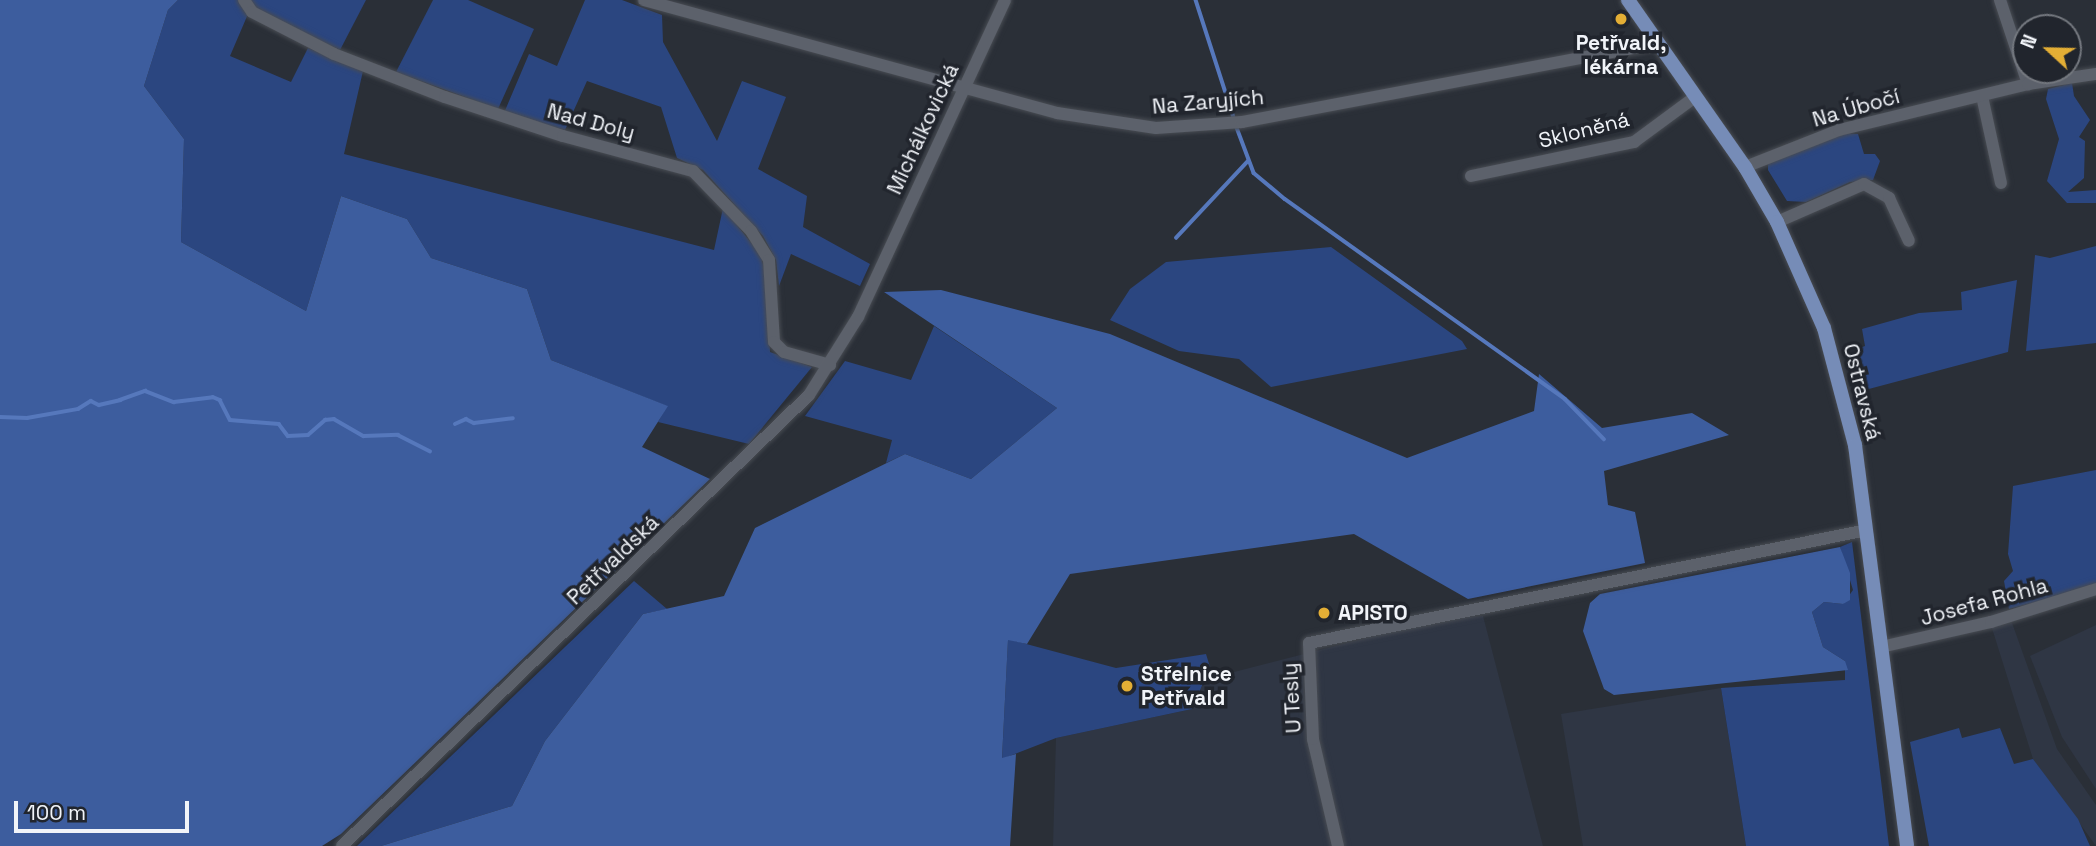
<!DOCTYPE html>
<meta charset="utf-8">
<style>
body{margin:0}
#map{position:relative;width:2096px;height:846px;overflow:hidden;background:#2a2f37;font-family:"Space Grotesk",sans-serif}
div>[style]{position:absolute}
.built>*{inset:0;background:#2f3644}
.green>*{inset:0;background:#2b4680}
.forest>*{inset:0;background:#3d5d9e}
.stream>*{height:3.5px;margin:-1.75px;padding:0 1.75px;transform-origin:1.75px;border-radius:1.75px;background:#5678bc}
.roads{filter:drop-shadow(0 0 2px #484c53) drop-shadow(0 0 2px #484c53)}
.minor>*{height:12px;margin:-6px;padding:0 6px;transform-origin:6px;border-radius:6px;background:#5c616b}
.major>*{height:14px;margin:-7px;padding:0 7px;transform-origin:7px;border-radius:7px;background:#768cb7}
.dots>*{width:19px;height:19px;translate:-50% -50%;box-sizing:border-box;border:4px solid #21252d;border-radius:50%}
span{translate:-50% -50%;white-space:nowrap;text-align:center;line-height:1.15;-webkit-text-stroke:7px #21252d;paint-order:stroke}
.poi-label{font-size:21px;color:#f1f4f9;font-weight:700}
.left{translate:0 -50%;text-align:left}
.street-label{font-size:21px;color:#f1f4f9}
.north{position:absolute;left:2012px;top:14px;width:70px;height:70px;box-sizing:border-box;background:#21252d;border:2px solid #74787f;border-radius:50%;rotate:292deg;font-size:19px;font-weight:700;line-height:28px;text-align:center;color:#f1f4f9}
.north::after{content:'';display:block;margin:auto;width:24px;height:32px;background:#e3ae35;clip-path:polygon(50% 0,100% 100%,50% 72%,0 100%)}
.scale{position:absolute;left:14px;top:801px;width:175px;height:32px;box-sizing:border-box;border:4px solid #f1f4f9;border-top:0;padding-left:9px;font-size:21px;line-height:24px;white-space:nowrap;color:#f1f4f9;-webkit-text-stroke:5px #21252d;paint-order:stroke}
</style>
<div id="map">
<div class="built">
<div style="clip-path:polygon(1483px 616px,1543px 846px,1053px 846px,1056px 738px,1192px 709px,1202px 686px,1230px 673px,1445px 618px)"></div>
<div style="clip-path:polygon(2011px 620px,2057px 749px,2096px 805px,2096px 846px,2033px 759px,1991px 625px)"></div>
<div style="clip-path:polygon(2096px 625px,2096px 789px,2062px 737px,2030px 656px)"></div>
<div style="clip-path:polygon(1721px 688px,1746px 846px,1583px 846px,1561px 714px)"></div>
</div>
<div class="green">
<div style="clip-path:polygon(178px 0,240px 0,248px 14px,230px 56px,291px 82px,308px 48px,363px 71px,344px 154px,714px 250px,723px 208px,761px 255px,768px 289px,770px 352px,812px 367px,749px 444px,658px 422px,667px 406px,551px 360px,527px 289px,431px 258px,407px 219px,341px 196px,306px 311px,181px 242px,184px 139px,144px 86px,168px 10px)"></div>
<div style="clip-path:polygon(249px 0,366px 0,340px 50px,254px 9px)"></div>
<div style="clip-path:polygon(433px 0,468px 0,534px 29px,498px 109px,396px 72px)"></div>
<div style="clip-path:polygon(585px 0,622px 0,662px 15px,663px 42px,717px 141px,742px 81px,786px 97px,758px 169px,807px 196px,803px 227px,870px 264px,860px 286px,791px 254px,779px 286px,776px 260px,763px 236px,703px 170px,677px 158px,661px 107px,587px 81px,565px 130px,504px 113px,529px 54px,557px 66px)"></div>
<div style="clip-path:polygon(2072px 83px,2074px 96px,2090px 120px,2079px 137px,2085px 141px,2084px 178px,2068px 192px,2096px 190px,2096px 203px,2067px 203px,2047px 181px,2059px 139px,2046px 99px,2048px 89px)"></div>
<div style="clip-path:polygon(1838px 133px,1858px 134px,1864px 154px,1875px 154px,1880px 161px,1873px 180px,1850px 182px,1806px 202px,1787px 201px,1768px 170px,1768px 161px)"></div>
<div style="clip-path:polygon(2096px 246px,2096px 343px,2026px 351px,2035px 255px,2050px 258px)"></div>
<div style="clip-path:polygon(1331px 247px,1462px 341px,1467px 349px,1271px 387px,1239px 359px,1179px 351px,1110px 320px,1130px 289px,1166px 262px)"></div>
<div style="clip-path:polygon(2017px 280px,2008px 352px,1865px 390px,1857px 349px,1865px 346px,1862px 329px,1919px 313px,1962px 310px,1961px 292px)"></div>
<div style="clip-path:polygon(934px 326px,1057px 408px,971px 479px,905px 454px,886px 463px,892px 440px,805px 416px,845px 361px,911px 380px)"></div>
<div style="clip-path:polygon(2096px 470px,2096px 586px,2009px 609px,2004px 581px,2013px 571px,2008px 554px,2013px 486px)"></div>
<div style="clip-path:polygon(1852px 542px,1889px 846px,1746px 846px,1721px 688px,1845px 680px,1845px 661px,1823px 647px,1812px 612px,1824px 602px,1843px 604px,1853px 590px,1840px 547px)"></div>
<div style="clip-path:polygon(634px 581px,667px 609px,643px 614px,545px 741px,512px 806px,381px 846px,357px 846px)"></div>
<div style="clip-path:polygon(1008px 639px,1116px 668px,1206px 654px,1210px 667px,1192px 709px,1056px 738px,1002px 759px)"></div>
<div style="clip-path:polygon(1959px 728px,1962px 738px,2000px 728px,2014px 764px,2033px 759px,2078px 819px,2090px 846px,1929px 846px,1910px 742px)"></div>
</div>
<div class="forest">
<div style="clip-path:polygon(0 0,178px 0,168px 10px,144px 86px,184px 139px,181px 242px,306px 311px,341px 196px,407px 219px,431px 258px,527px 289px,551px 360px,668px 406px,642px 447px,710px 479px,341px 834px,322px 846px,0 846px)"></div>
<div style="clip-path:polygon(941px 290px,1110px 334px,1407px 458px,1534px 411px,1539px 374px,1602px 428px,1692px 413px,1729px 435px,1604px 471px,1608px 505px,1635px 512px,1645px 563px,1468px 599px,1354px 534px,1070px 574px,1027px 644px,1008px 640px,1002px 758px,1016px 754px,1010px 846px,381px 846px,512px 806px,545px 741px,643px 614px,724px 596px,755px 528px,905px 454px,971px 479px,1057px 408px,884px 292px)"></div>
<div style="clip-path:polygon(1840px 547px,1850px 573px,1850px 600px,1843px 604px,1824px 602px,1812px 612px,1823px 647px,1845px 661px,1848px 670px,1614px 695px,1604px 689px,1583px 631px,1590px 603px,1600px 594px)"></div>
</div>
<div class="stream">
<div style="left:1196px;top:0;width:124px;rotate:72.1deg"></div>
<div style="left:1236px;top:125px;width:51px;rotate:69.4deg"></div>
<div style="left:1254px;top:173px;width:40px;rotate:40deg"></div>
<div style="left:1285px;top:199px;width:344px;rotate:35.5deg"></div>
<div style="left:1565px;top:399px;width:56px;rotate:45.7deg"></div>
<div style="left:1176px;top:238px;width:105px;rotate:-46.9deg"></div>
<div style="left:0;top:417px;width:27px;rotate:2deg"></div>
<div style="left:27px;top:418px;width:52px;rotate:-10deg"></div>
<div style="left:78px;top:409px;width:15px;rotate:-32deg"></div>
<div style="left:91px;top:401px;width:9px;rotate:27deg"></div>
<div style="left:99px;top:405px;width:22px;rotate:-13deg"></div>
<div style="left:120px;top:400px;width:27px;rotate:-20deg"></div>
<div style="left:145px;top:391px;width:31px;rotate:21deg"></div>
<div style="left:174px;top:402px;width:39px;rotate:-7deg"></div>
<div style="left:213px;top:397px;width:8px;rotate:23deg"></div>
<div style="left:220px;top:400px;width:22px;rotate:63deg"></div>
<div style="left:230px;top:420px;width:49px;rotate:4.7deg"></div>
<div style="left:279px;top:424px;width:15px;rotate:53deg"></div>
<div style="left:288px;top:436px;width:20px;rotate:-3deg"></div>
<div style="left:308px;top:435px;width:23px;rotate:-41deg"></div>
<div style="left:325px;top:420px;width:9px;rotate:-6deg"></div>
<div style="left:334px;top:419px;width:34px;rotate:30deg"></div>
<div style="left:364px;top:436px;width:34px;rotate:-2deg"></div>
<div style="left:398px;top:435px;width:36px;rotate:27deg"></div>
<div style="left:455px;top:424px;width:12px;rotate:-24deg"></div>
<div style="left:466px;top:419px;width:9px;rotate:27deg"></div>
<div style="left:474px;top:423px;width:39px;rotate:-7deg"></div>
</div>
<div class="roads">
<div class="minor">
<div style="left:244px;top:0;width:14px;rotate:56deg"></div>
<div style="left:252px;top:12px;width:92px;rotate:27.1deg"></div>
<div style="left:334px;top:54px;width:119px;rotate:21.2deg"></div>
<div style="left:445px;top:97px;width:124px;rotate:18.3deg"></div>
<div style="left:563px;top:136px;width:135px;rotate:15.1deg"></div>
<div style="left:693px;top:171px;width:83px;rotate:46deg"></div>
<div style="left:751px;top:231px;width:34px;rotate:58deg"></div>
<div style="left:769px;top:260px;width:82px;rotate:86.5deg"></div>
<div style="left:774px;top:342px;width:14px;rotate:45deg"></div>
<div style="left:784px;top:352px;width:48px;rotate:15.8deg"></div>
<div style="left:644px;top:0;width:428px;rotate:15.3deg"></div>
<div style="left:1057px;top:113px;width:100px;rotate:8.6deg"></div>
<div style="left:1156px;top:128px;width:86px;rotate:-4deg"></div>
<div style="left:1242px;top:122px;width:424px;rotate:-10.7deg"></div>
<div style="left:2000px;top:0;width:89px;rotate:71.6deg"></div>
<div style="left:1982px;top:96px;width:89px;rotate:77.7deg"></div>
<div style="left:1745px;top:167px;width:101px;rotate:-21.5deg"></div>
<div style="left:1839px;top:130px;width:195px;rotate:-13.7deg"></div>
<div style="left:2028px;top:84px;width:69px;rotate:-8.4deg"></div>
<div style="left:1471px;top:176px;width:167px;rotate:-11.8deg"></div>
<div style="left:1634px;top:142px;width:76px;rotate:-36.4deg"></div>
<div style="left:1777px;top:222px;width:95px;rotate:-23.6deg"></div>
<div style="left:1864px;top:184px;width:29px;rotate:29deg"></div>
<div style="left:1889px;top:198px;width:47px;rotate:65.1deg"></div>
<div style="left:1881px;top:647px;width:113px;rotate:-12.8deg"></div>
<div style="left:1991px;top:622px;width:110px;rotate:-17.4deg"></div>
<div style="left:342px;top:846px;width:649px;rotate:-44deg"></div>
<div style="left:809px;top:395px;width:92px;rotate:-57.9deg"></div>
<div style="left:858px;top:317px;width:349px;rotate:-65.1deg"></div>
<div style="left:1338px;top:846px;width:110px;rotate:-103.2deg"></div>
<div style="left:1313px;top:739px;width:96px;rotate:-92.4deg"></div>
<div style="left:1309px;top:643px;width:569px;rotate:-11.45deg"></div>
</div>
<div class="major">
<div style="left:1628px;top:0;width:204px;rotate:55deg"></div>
<div style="left:1745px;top:167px;width:64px;rotate:59.8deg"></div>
<div style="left:1777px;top:222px;width:116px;rotate:66.1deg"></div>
<div style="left:1824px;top:328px;width:121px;rotate:75.2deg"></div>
<div style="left:1855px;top:445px;width:404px;rotate:82.6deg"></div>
</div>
</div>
<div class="dots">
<div style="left:1621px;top:19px;background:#e3ae35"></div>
<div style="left:1324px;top:613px;background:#e3ae35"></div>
<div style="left:1127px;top:686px;background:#e3ae35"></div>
</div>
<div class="poi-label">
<span style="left:1621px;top:55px">Petřvald,<br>lékárna</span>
<span class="left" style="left:1338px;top:613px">APISTO</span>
<span class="left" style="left:1141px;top:686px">Střelnice<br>Petřvald</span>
</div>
<div class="street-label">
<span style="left:1208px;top:102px;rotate:-5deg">Na Zaryjích</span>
<span style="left:1856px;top:108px;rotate:-16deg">Na Úbočí</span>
<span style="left:591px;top:122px;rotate:15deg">Nad Doly</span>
<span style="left:923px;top:129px;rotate:-65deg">Michálkovická</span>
<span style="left:1584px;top:130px;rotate:-14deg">Skloněná</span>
<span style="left:1862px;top:392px;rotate:76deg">Ostravská</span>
<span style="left:613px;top:560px;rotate:-44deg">Petřvaldská</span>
<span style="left:1984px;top:602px;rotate:-15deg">Josefa Rohla</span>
<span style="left:1292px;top:698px;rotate:-93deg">U Tesly</span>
</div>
<div class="north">N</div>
<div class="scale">100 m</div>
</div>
